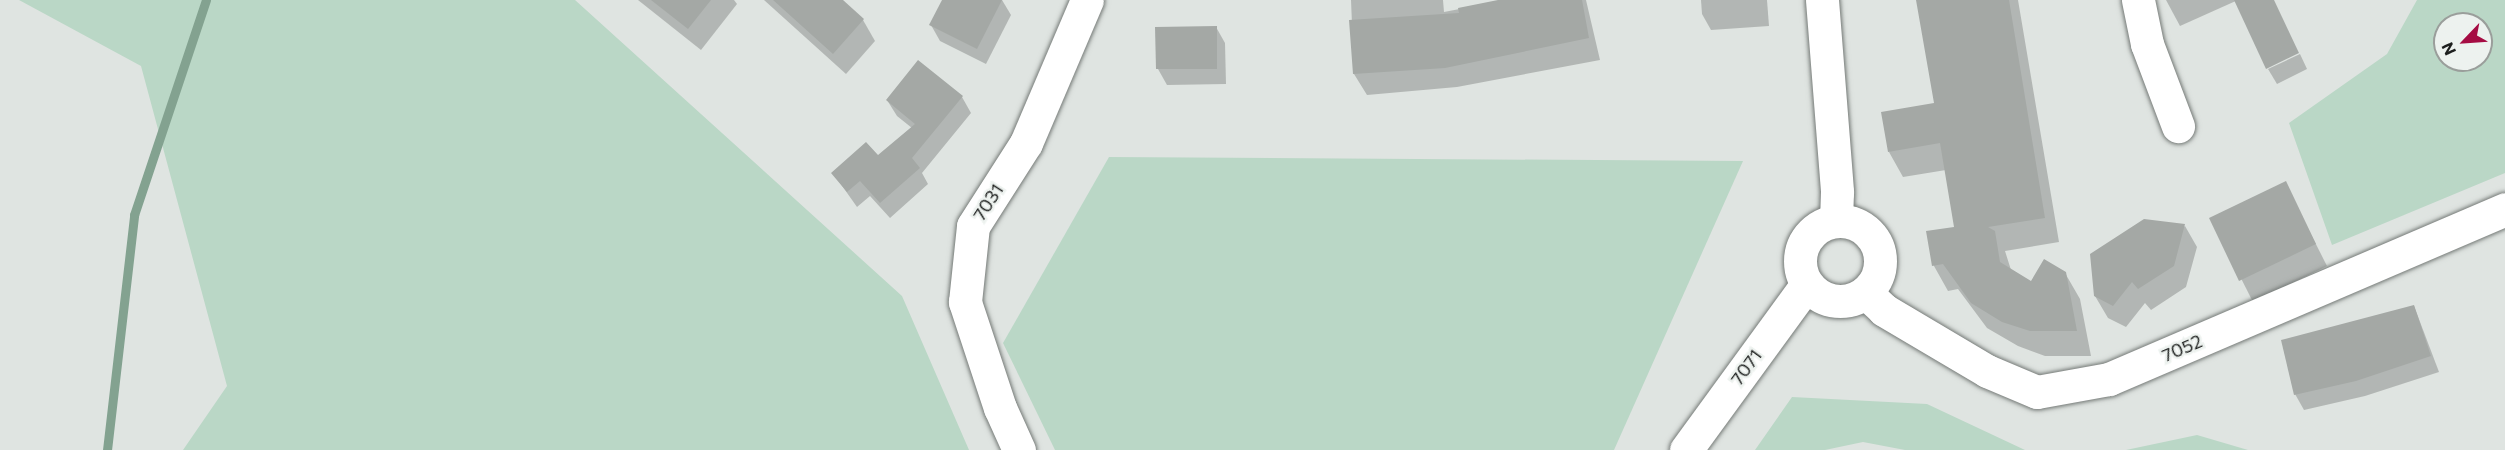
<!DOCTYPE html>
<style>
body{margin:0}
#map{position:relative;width:2505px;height:450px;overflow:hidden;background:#dfe4e1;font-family:Commissioner,sans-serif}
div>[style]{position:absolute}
.green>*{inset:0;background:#bad7c6}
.shadow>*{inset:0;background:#0003}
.stream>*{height:9px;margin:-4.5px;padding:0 4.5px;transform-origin:4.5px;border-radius:4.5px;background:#83a290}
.building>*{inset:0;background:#a4a8a5}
.roads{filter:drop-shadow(0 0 2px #757a77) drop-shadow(0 0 2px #757a77)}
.minor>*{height:33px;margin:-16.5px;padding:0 16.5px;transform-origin:16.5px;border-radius:16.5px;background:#fff}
.minor>.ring{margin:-16.5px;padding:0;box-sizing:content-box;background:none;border:33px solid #fff;border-radius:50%}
span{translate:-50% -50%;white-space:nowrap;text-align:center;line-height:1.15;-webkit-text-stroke:5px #edf2ef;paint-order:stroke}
.street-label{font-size:18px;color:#1d1f1e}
.north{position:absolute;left:2433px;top:12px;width:60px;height:60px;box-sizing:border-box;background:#edf2ef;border:2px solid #9a9e9b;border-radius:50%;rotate:245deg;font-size:16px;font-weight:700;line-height:24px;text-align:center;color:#1d1f1e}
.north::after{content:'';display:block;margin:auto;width:21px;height:27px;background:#a50c43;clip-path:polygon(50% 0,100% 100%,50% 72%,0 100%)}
</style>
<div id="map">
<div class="green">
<div style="clip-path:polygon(19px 0,575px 0,902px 296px,969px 450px,183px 450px,227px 386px,141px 66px)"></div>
<div style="clip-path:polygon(evenodd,2417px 0,2505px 0,2505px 173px,2332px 245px,2289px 123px,2387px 54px,2417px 0,2445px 24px,2481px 24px,2481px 60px,2445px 60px,2445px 24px)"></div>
<div style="clip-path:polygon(1109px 157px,1743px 161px,1614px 450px,1055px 450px,1003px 343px)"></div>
<div style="clip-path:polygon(1792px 397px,1927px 404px,2025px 450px,1905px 450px,1863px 442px,1825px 450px,1755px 450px)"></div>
<div style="clip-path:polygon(2197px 435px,2248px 450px,2126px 450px)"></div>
</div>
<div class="shadow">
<div style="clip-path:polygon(638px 0,734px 0,737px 4px,701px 50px)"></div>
<div style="clip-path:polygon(764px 0,841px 0,863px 20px,875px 41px,846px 74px)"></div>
<div style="clip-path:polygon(943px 0,1002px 0,1011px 15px,986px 64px,940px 41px,931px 25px)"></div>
<div style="clip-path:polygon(1351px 0,1443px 0,1444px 12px,1506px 0,1586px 0,1600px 60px,1457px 87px,1367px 95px,1354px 74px)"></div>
<div style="clip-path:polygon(1701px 0,1767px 0,1769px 26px,1711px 30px,1702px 14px)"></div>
<div style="clip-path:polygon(1918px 0,2018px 0,2059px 242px,2005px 251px,2011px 270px,2032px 283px,2065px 273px,2080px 299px,2091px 356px,2045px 356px,2018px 346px,1987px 328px,1958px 289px,1948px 291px,1934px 266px,1928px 232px,1956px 228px,1946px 170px,1903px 177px,1889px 152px,1935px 104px)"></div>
<div style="clip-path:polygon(2166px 0,2238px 0,2180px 26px)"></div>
<div style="clip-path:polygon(1216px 27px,1225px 43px,1226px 84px,1167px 85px,1158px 69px,1157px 28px)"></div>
<div style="clip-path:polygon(2300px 54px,2307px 69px,2277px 84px,2268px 69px)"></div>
<div style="clip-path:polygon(962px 97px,971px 113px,922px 173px,928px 184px,890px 218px,870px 196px,857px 207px,833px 173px,878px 158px,912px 128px,897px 116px,887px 100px)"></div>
<div style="clip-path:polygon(2285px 183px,2327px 266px,2253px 302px,2211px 219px)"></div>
<div style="clip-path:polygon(2185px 226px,2197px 247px,2186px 287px,2151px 310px,2145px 303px,2126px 327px,2108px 318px,2095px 296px)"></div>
<div style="clip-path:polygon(2414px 306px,2439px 372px,2365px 396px,2304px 410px,2295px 394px)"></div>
</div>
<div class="stream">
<div style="left:107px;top:450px;width:237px;rotate:-83.4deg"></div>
<div style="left:134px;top:215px;width:227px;rotate:-71.5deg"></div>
</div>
<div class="building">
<div style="clip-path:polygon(651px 0,711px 0,688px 29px)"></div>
<div style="clip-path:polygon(773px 0,843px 0,864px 19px,833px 54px)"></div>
<div style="clip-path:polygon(942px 0,1002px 0,977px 49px,929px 25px)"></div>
<div style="clip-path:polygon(1498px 0,1582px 0,1589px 38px,1445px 68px,1353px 74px,1349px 20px,1459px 13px,1458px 8px)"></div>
<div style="clip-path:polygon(1916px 0,2009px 0,2045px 218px,1988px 227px,1995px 231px,2000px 262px,2031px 281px,2044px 259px,2066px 272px,2077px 331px,2030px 331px,2002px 322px,1971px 303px,1943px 264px,1932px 266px,1926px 231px,1954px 227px,1940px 143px,1888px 152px,1881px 112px,1934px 103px)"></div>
<div style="clip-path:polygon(2234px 0,2274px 0,2299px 53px,2266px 69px)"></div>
<div style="clip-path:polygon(1217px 26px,1217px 69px,1156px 69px,1155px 27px)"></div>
<div style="clip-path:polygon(918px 60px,963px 96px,912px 158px,920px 168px,880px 203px,860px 181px,847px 192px,831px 173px,866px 142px,878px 155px,915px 124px,886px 100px)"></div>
<div style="clip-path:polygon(2286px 181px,2316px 244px,2239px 281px,2209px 218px)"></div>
<div style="clip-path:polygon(2144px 219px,2185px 224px,2174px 266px,2138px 289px,2132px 282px,2113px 306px,2094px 296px,2090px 254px)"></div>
<div style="clip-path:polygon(2414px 305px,2431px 356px,2356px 381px,2294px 395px,2281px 340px)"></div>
</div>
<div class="roads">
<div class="minor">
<div style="left:1822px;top:0;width:193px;rotate:85.5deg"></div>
<div style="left:1837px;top:192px;width:29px;rotate:92deg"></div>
<div style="left:2138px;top:0;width:45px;rotate:78.4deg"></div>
<div style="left:2147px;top:44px;width:88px;rotate:69.3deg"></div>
<div class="ring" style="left:1800px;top:221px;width:47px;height:47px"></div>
<div style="left:1866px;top:293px;width:25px;rotate:43deg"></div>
<div style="left:1884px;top:310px;width:120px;rotate:30.6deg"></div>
<div style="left:1987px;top:371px;width:54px;rotate:22.8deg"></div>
<div style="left:2037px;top:392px;width:73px;rotate:-10.2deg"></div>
<div style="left:2109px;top:379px;width:431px;rotate:-23.2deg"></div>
<div style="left:1019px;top:450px;width:46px;rotate:-114.3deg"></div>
<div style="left:1000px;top:408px;width:112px;rotate:-108.3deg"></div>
<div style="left:965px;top:302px;width:76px;rotate:-84deg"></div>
<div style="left:973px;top:226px;width:98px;rotate:-57.4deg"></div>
<div style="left:1026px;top:143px;width:155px;rotate:-66.9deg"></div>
<div style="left:1686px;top:450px;width:205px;rotate:-53.9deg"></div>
</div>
</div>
<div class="street-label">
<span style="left:988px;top:202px;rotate:-57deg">7031</span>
<span style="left:2182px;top:348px;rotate:-23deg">7052</span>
<span style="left:1746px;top:367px;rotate:-54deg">7071</span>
</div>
<div class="north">N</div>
</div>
